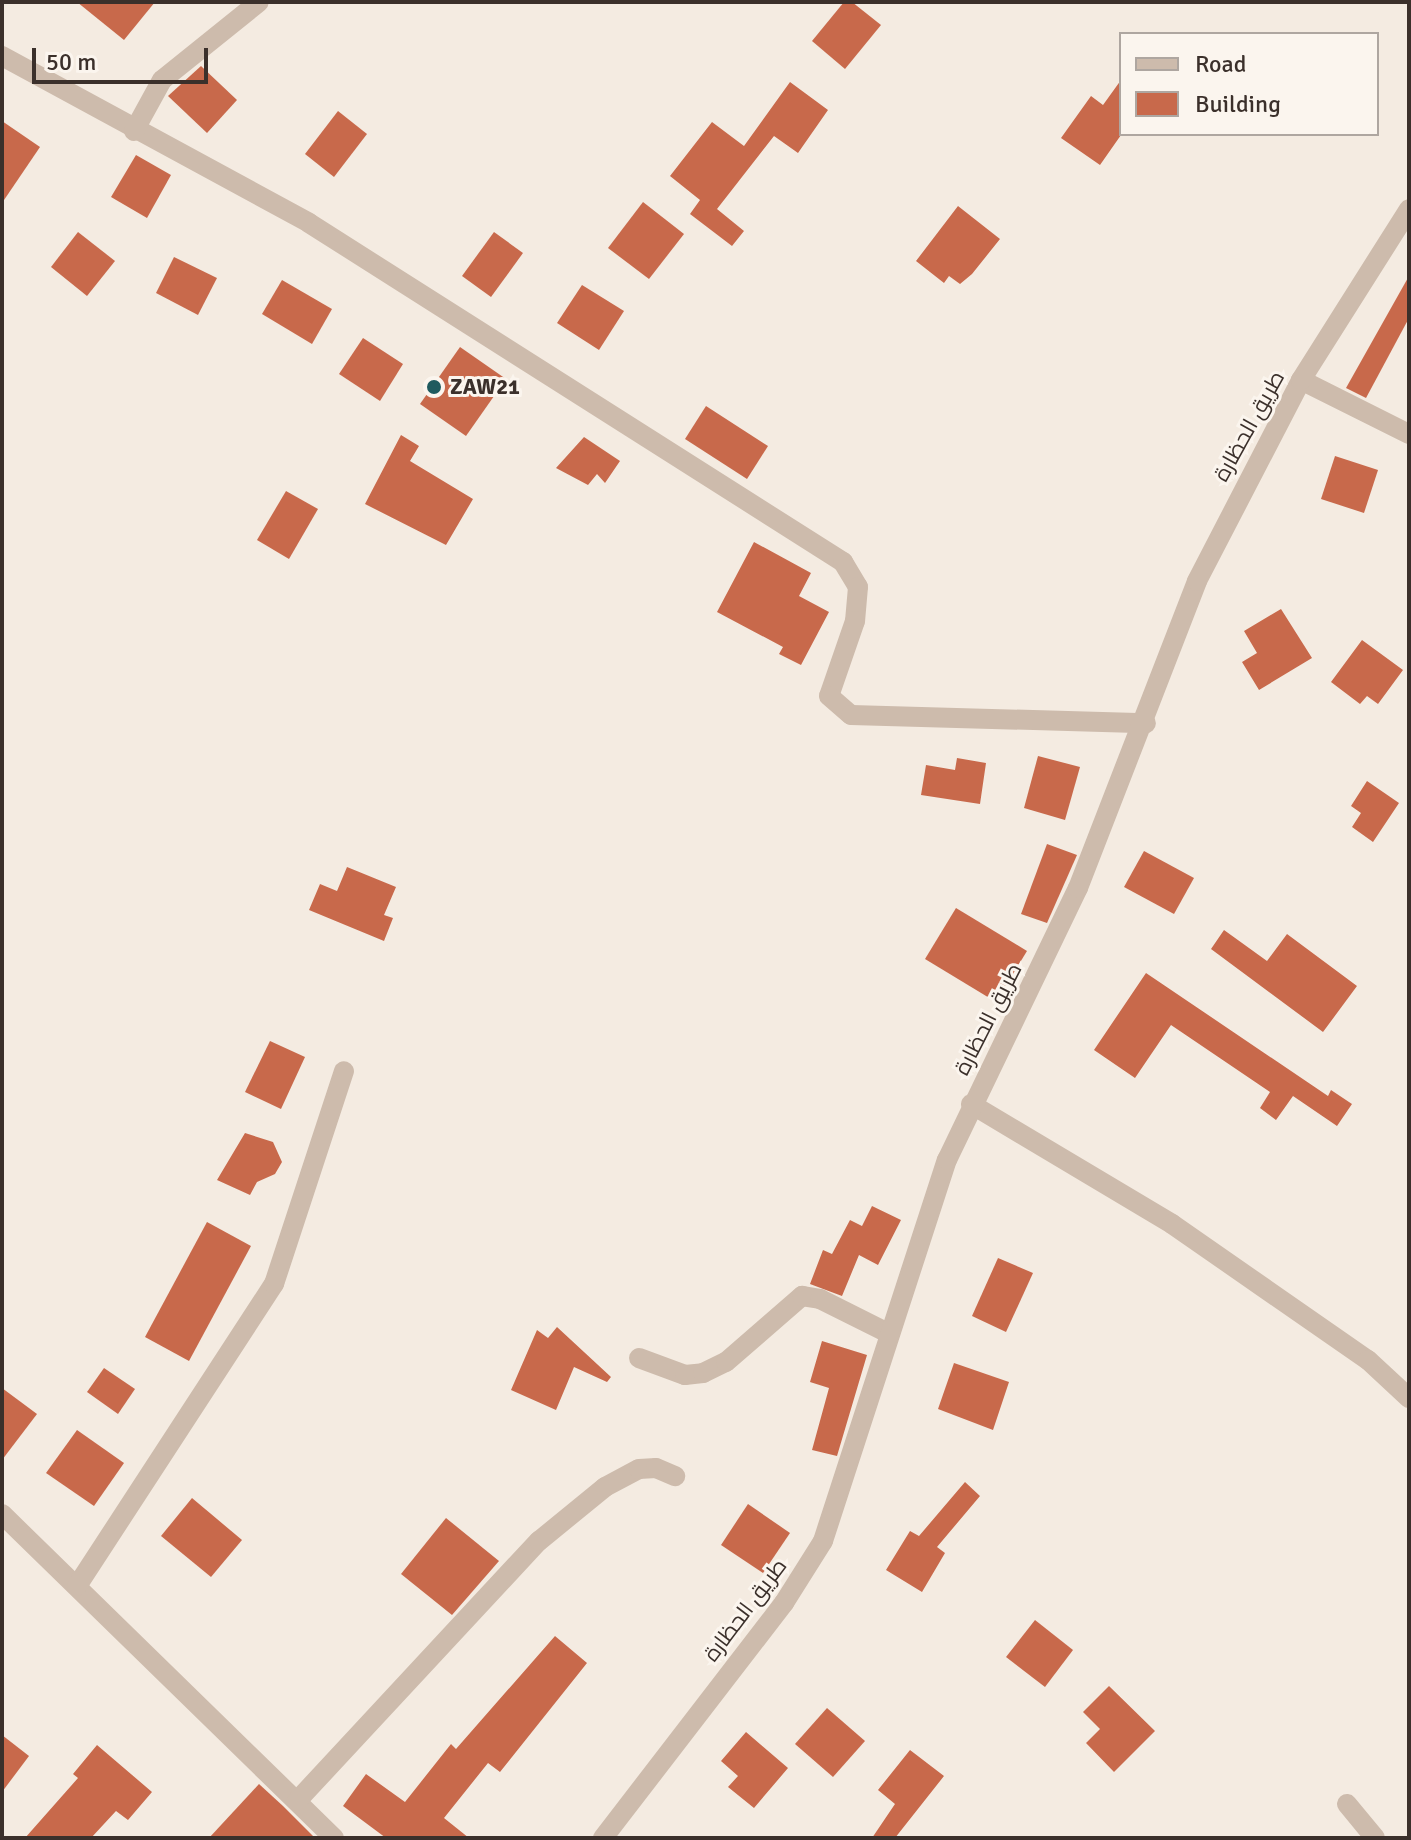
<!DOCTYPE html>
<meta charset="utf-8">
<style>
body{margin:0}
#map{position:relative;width:1411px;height:1840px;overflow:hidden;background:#f4ebe1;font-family:Signika,Cairo,sans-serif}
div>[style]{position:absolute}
.building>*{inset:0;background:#c8694b}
.minor>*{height:20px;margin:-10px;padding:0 10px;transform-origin:10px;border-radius:10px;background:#cdbbac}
.dots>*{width:22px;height:22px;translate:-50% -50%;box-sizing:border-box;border:4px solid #fbf5ee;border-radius:50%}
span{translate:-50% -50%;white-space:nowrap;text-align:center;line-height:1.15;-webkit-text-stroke:6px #fbf5ee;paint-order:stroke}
.poi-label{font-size:22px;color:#3b302b;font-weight:700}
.left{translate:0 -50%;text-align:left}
.street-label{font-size:22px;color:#3b302b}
.frame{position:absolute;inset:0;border:4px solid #3b302b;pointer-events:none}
.legend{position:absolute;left:1119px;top:32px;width:260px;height:104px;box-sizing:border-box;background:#fbf5ee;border:2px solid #aea6a0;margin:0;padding:10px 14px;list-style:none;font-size:24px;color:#3b302b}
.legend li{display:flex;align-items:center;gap:16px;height:40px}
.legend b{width:40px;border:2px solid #aea6a0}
.scale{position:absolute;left:32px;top:48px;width:176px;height:36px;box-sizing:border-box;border:4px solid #3b302b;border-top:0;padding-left:10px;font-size:24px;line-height:28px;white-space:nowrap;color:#3b302b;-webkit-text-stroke:6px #fbf5ee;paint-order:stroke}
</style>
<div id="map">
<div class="building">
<div style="clip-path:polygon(77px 2px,155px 2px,124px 40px)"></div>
<div style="clip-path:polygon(844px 2px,852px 2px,881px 25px,845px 69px,812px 41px)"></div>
<div style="clip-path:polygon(201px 66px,237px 100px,207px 133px,168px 96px)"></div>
<div style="clip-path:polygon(1121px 80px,1121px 135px,1100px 165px,1061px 138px,1091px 96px,1103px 105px)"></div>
<div style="clip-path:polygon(790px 82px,828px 110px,798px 153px,774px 136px,717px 209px,744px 231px,732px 246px,690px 214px,700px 200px,670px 176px,712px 122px,744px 146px)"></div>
<div style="clip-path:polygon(338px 111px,367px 134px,334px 177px,305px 154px)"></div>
<div style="clip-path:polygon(2px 121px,40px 147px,2px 203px)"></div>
<div style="clip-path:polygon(136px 155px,171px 175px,147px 218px,111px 197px)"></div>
<div style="clip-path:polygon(643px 202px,684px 234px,649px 279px,608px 248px)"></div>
<div style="clip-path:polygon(958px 206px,1000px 239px,972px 274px,960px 284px,949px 276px,944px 283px,916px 261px)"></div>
<div style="clip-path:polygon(78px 232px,115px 261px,87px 296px,51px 267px)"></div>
<div style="clip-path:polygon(494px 232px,523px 253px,491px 297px,462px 276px)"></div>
<div style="clip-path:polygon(174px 257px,217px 278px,198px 315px,156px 293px)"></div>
<div style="clip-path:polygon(1409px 276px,1409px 318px,1366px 398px,1346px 388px)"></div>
<div style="clip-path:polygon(282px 280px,332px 309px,312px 344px,262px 314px)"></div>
<div style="clip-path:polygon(582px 285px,624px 311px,599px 350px,557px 323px)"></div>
<div style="clip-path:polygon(363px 338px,403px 364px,380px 401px,339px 374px)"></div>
<div style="clip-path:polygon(460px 347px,506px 379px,466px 436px,420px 404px)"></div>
<div style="clip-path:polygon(706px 406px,768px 446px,747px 479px,685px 439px)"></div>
<div style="clip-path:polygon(401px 435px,419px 446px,410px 461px,473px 499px,446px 545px,365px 504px)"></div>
<div style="clip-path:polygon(584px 437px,620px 461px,605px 483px,597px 474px,588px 485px,556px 468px)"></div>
<div style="clip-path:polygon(1335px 456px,1378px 470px,1364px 513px,1321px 499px)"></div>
<div style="clip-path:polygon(286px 491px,318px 509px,289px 559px,257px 540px)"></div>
<div style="clip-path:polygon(754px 542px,811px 573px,799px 596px,829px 612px,801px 665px,779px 654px,783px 647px,717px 612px)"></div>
<div style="clip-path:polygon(1281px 609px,1312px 658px,1259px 690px,1242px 662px,1257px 653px,1244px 631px)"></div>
<div style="clip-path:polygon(1362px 640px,1403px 670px,1378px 704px,1367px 696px,1360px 704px,1331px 682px)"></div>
<div style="clip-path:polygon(1038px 756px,1080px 767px,1065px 820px,1024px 808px)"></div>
<div style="clip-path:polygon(957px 758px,986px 763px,980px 804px,921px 795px,926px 765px,955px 770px)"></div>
<div style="clip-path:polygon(1367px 781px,1399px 803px,1373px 842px,1352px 827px,1361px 813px,1351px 806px)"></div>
<div style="clip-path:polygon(1047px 844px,1077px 855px,1047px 923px,1021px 914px)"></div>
<div style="clip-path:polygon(1144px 851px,1194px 878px,1174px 914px,1124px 887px)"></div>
<div style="clip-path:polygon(347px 867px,396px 887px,384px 915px,393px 918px,384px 941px,309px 910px,320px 884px,337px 891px)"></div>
<div style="clip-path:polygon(956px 908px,1027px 951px,996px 1002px,925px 959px)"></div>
<div style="clip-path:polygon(1224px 930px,1267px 961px,1287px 934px,1357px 986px,1323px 1032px,1211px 949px)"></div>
<div style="clip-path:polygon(1146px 973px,1328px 1096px,1331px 1090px,1352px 1104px,1337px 1126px,1293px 1096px,1276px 1120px,1260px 1108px,1270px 1092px,1171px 1025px,1135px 1078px,1094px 1050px)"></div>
<div style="clip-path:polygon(270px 1041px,305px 1057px,281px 1109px,245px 1092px)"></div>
<div style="clip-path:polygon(245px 1133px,273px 1142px,282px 1162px,275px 1174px,257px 1182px,250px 1195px,217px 1180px)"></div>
<div style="clip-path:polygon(872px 1206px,901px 1220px,878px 1265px,859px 1255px,842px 1296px,810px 1284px,823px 1250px,832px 1254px,850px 1220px,862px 1226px)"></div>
<div style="clip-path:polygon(207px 1222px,251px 1246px,189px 1361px,145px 1337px)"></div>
<div style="clip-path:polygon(998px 1258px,1033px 1273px,1006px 1332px,972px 1316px)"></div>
<div style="clip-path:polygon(557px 1327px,611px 1377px,607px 1382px,574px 1367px,556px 1410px,511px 1390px,537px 1330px,548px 1338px)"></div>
<div style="clip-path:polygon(822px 1341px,867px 1355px,837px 1456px,812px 1450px,829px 1388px,810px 1382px)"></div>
<div style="clip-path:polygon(954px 1363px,1009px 1382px,993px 1430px,938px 1409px)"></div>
<div style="clip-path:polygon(104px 1368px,135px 1389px,118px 1414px,87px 1392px)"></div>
<div style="clip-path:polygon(2px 1388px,37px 1414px,2px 1460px)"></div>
<div style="clip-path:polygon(77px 1430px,124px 1463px,94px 1506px,46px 1473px)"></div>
<div style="clip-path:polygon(965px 1482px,980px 1496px,937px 1547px,945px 1553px,922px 1592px,886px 1570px,910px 1531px,919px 1536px)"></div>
<div style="clip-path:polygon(192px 1498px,242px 1540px,211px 1577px,161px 1536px)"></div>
<div style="clip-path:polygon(748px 1504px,790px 1533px,763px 1573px,721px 1545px)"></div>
<div style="clip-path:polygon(446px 1518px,499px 1561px,452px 1615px,401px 1574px)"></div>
<div style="clip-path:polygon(1035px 1620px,1073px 1650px,1045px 1687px,1006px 1657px)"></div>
<div style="clip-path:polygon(555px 1636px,587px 1663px,500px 1772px,488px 1763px,444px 1818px,469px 1838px,386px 1838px,343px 1806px,366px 1774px,405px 1802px,451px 1744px,456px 1749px)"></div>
<div style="clip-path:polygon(1109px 1686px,1155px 1731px,1114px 1772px,1086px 1743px,1100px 1729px,1083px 1712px)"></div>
<div style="clip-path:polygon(827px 1708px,865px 1741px,833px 1777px,795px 1744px)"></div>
<div style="clip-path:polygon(746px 1732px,788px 1768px,754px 1808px,728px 1787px,738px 1776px,721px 1761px)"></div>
<div style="clip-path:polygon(2px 1735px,29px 1756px,2px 1792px)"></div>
<div style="clip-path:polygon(97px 1745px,152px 1792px,128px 1820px,116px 1811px,91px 1838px,25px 1838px,78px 1778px,73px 1774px)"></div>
<div style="clip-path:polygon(910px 1750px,944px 1776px,895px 1838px,872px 1838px,895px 1804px,878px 1790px)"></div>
<div style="clip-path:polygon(259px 1784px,283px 1806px,315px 1838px,209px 1838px)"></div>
</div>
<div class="minor">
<div style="left:2px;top:56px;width:349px;rotate:28.5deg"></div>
<div style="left:309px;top:223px;width:633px;rotate:32.41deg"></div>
<div style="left:843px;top:562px;width:29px;rotate:59deg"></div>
<div style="left:858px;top:587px;width:34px;rotate:95deg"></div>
<div style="left:855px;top:621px;width:79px;rotate:109.1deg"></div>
<div style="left:829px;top:696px;width:29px;rotate:41deg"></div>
<div style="left:851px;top:715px;width:295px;rotate:1.6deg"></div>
<div style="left:134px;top:131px;width:58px;rotate:-61.2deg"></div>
<div style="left:162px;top:80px;width:124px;rotate:-38.8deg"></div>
<div style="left:1301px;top:380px;width:121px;rotate:26.6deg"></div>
<div style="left:971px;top:1104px;width:234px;rotate:30.8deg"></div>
<div style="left:1172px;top:1224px;width:239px;rotate:34.8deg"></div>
<div style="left:1368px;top:1360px;width:56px;rotate:42.8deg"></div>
<div style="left:639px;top:1358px;width:49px;rotate:20.3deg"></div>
<div style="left:685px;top:1375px;width:18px;rotate:-6deg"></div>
<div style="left:703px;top:1373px;width:25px;rotate:-26deg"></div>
<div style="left:726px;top:1362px;width:101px;rotate:-41deg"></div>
<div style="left:802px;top:1296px;width:18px;rotate:9deg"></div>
<div style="left:820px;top:1299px;width:78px;rotate:26.6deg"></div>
<div style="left:2px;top:1514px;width:464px;rotate:44.3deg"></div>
<div style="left:77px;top:1586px;width:361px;rotate:-56.9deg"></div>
<div style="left:274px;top:1284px;width:224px;rotate:-71.8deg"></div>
<div style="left:297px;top:1801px;width:355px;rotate:-47.1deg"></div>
<div style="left:539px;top:1541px;width:85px;rotate:-39.3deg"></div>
<div style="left:605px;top:1487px;width:38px;rotate:-28deg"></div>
<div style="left:639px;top:1469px;width:17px;rotate:-3deg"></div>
<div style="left:656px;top:1468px;width:21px;rotate:23deg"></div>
<div style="left:1347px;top:1804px;width:44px;rotate:50.5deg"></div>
<div style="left:603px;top:1838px;width:297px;rotate:-52.4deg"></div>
<div style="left:784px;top:1603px;width:73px;rotate:-57.8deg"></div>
<div style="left:823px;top:1541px;width:401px;rotate:-72deg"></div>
<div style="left:947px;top:1160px;width:302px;rotate:-64.3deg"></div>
<div style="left:1078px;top:888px;width:329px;rotate:-68.8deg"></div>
<div style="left:1197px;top:581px;width:226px;rotate:-62.6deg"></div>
<div style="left:1301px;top:380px;width:202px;rotate:-57.7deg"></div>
</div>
<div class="dots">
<div style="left:434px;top:387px;background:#1f5a5e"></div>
</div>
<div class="poi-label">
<span class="left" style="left:450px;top:387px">ZAW21</span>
</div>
<div class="street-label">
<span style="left:1249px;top:426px;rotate:-61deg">طريق الحظارة</span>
<span style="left:988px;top:1019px;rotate:-63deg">طريق الحظارة</span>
<span style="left:745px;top:1610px;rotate:-53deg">طريق الحظارة</span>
</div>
<div class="frame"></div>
<ul class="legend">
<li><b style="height:10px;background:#cdbbac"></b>Road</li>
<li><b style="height:22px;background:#c8694b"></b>Building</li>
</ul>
<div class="scale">50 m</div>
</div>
